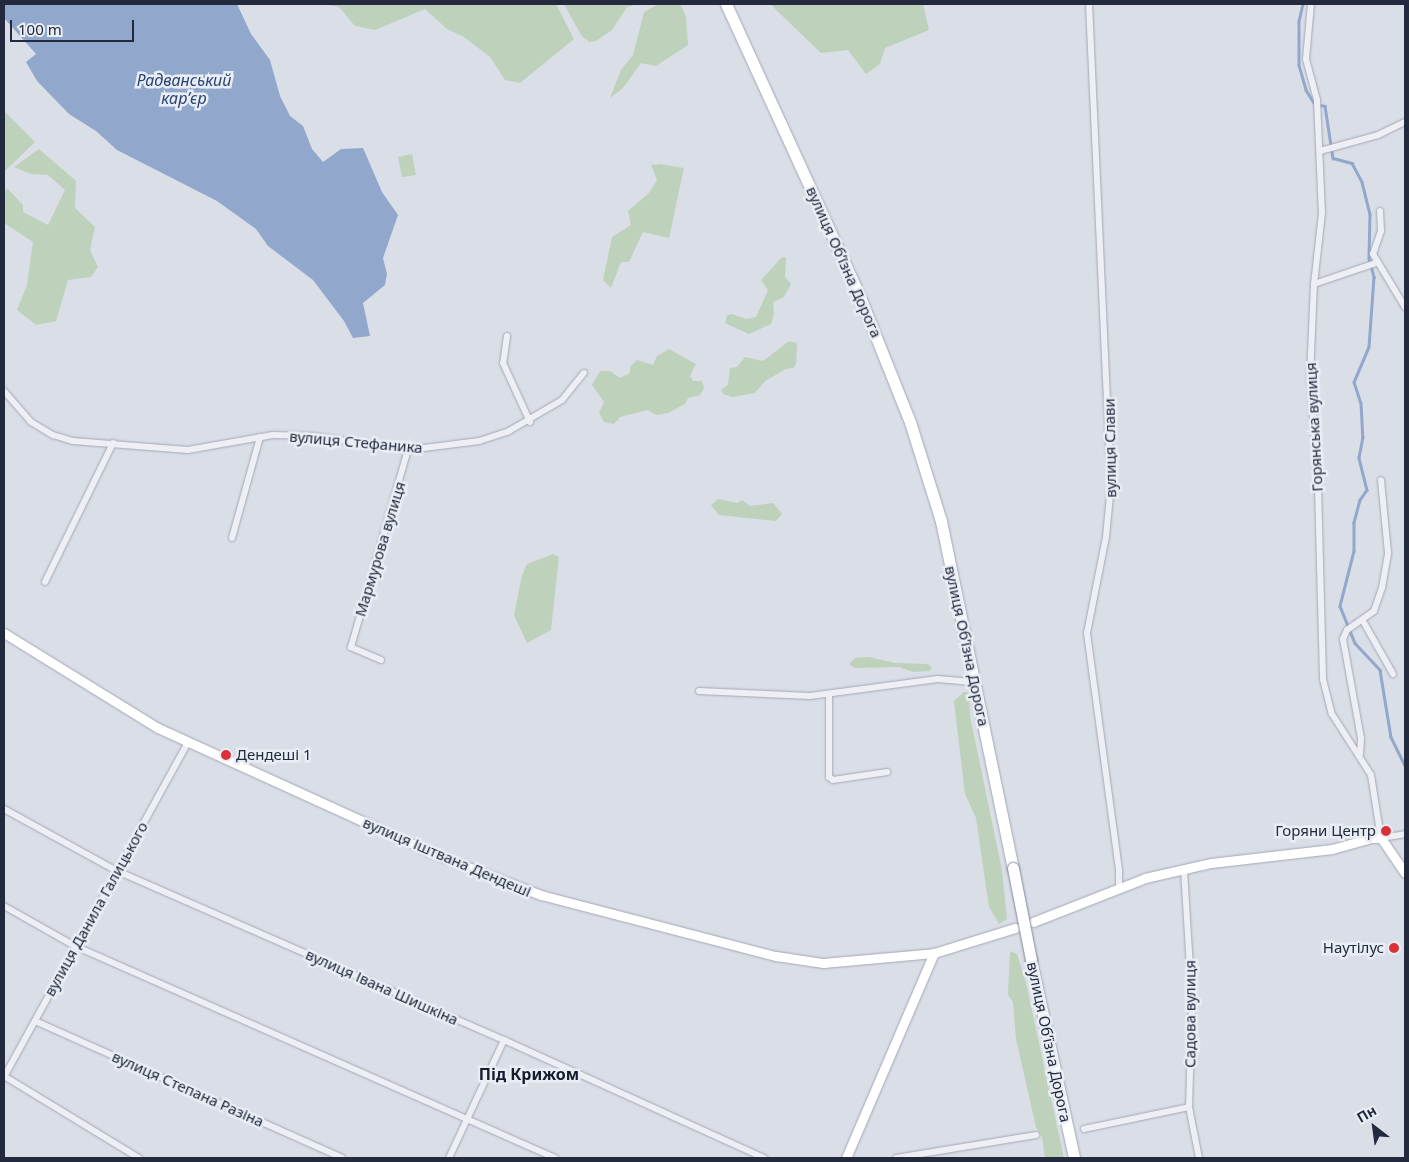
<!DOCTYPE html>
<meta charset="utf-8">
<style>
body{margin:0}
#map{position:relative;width:1409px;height:1162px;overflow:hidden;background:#dadee7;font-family:"Noto Sans",sans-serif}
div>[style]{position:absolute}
.green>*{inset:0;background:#bed1ba}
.water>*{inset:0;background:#91a7cb}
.stream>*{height:2.5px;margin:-1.25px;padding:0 1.25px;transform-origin:1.25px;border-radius:1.25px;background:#91a7cb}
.roads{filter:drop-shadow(0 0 1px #a3a8b4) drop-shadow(0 0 1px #a3a8b4)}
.street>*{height:6px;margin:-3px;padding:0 3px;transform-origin:3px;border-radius:3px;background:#edeff5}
.secondary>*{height:9px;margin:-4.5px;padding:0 4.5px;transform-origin:4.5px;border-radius:4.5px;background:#fff}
.highway>*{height:11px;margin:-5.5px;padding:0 5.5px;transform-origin:5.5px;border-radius:5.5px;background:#fff}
.bridges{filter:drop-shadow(0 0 1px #80899e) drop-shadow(0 0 1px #80899e)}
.highway-bridge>*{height:11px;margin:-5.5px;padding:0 5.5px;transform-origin:5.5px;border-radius:5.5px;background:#fff}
.dots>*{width:14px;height:14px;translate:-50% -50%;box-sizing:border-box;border:2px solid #e9edf4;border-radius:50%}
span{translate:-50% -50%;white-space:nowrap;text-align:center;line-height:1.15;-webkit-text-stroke:5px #e9edf4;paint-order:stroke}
.street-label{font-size:15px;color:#232a3e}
.poi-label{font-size:15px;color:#232a3e}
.left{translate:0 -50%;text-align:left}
.right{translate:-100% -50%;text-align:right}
.water-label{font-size:16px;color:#2a4375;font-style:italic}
.neighbourhood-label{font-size:16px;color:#161b2e;font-weight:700}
.frame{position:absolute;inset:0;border:5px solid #232a3e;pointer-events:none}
.north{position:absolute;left:1349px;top:1102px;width:50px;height:50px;-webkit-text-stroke:4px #e9edf4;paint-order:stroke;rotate:330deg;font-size:14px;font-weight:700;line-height:20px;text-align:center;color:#232a3e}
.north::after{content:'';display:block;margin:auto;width:18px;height:22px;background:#232a3e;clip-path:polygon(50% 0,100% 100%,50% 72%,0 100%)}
.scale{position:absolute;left:10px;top:20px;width:124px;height:22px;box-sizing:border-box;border:2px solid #232a3e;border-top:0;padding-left:6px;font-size:15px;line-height:18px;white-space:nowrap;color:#232a3e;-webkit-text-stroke:4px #e9edf4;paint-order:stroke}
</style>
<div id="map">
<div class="green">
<div style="clip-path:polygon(322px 4px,556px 4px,574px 39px,520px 83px,505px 80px,490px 57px,464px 37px,447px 29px,425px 9px,375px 30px,355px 26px,339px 7px)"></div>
<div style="clip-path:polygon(564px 4px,638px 4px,627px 7px,612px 30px,596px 41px,589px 42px,581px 35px)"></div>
<div style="clip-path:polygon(658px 4px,680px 4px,686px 16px,688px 45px,656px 66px,641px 63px,623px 88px,610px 98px,621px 70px,633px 55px,644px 12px)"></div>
<div style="clip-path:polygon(770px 4px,923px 4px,929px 30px,885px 48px,880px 64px,866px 74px,848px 50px,821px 53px)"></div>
<div style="clip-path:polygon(4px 111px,35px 142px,4px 172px)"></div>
<div style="clip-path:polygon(39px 149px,76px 181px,75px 208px,95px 227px,90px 250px,98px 267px,91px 277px,68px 280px,56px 321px,36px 325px,17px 310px,27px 285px,33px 242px,4px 223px,4px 194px,7px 188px,23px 205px,23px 212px,48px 225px,65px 190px,48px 175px,31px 174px,14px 167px)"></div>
<div style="clip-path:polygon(412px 154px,416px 175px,402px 177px,398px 157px)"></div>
<div style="clip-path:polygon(660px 164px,684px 168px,669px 238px,643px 232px,629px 262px,621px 262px,611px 288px,603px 280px,612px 237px,631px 225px,628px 211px,649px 193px,657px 180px,651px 165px)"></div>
<div style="clip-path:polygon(782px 257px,786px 258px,785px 277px,791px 284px,784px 297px,773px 302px,774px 314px,771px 324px,749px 334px,725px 323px,727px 315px,732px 314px,746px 319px,756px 317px,768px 290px,761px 280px)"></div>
<div style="clip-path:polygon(789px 341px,797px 343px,796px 364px,793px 368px,786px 369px,765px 381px,755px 393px,732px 397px,723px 394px,721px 390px,728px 385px,730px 368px,737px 367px,745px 357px,763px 361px)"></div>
<div style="clip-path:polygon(669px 349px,696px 364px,690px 376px,693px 381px,702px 381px,704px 388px,700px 395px,688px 398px,685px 404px,668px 413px,656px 415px,648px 410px,620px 417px,614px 424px,604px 422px,599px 413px,604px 402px,592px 385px,600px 371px,610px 371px,620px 378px,630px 373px,630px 367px,637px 360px,653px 365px,657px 356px)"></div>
<div style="clip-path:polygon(718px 499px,737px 503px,742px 500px,750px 506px,773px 503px,782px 514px,776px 521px,719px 515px,711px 505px)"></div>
<div style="clip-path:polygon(553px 554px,559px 557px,551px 630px,527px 643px,514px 615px,522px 575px,527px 564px)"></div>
<div style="clip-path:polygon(869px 657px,895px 663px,928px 664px,932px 668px,929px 671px,913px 672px,899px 667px,855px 668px,849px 664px,855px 658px)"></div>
<div style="clip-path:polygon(964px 692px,967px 692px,969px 697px,970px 716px,1002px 870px,1007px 919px,999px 924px,989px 907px,976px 818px,965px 794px,954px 701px)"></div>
<div style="clip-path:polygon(1010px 951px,1017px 954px,1026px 983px,1064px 1158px,1045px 1158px,1042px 1137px,1036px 1127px,1016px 1039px,1013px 1002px,1008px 995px)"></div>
</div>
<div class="water">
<div style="clip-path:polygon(4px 4px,237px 4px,251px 34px,270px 60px,280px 96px,290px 116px,303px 126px,312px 149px,323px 162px,341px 149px,363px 148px,382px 192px,398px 215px,383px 258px,387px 274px,385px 285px,363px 303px,370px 336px,353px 338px,344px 321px,313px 280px,268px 246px,256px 229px,217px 201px,117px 150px,96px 131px,69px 114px,37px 81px,26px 62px,36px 54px,4px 18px)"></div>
</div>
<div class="stream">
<div style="left:1303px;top:4px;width:18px;rotate:103deg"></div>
<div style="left:1299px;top:22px;width:43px;rotate:90deg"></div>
<div style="left:1299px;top:65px;width:26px;rotate:74deg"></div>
<div style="left:1306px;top:90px;width:15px;rotate:58deg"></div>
<div style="left:1320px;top:105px;width:5px;rotate:11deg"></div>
<div style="left:1325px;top:106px;width:53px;rotate:81.3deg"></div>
<div style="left:1333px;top:158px;width:20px;rotate:15deg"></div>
<div style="left:1352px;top:163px;width:21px;rotate:62deg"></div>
<div style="left:1362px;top:182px;width:33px;rotate:76deg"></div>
<div style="left:1370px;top:214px;width:44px;rotate:91.3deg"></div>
<div style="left:1369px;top:258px;width:20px;rotate:75deg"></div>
<div style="left:1374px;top:277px;width:70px;rotate:94.1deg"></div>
<div style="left:1369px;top:347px;width:38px;rotate:113deg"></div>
<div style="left:1354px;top:382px;width:22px;rotate:72deg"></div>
<div style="left:1361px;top:403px;width:34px;rotate:87deg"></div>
<div style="left:1363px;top:437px;width:21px;rotate:101deg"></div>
<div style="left:1359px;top:458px;width:33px;rotate:76deg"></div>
<div style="left:1367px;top:490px;width:12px;rotate:125deg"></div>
<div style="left:1360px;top:500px;width:24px;rotate:105deg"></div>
<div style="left:1354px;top:523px;width:28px;rotate:90deg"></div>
<div style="left:1354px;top:551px;width:57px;rotate:104.3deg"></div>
<div style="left:1340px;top:606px;width:40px;rotate:68deg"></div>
<div style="left:1355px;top:643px;width:37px;rotate:47deg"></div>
<div style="left:1380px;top:670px;width:68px;rotate:80.7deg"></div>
<div style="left:1391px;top:737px;width:32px;rotate:64deg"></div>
</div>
<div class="roads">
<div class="street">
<div style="left:1089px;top:4px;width:482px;rotate:87.4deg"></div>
<div style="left:1111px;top:485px;width:52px;rotate:95.5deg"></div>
<div style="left:1106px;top:537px;width:98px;rotate:101.2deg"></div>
<div style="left:1087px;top:633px;width:240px;rotate:82.3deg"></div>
<div style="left:1119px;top:871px;width:18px;rotate:90deg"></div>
<div style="left:1311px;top:4px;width:55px;rotate:95.2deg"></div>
<div style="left:1306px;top:59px;width:42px;rotate:75deg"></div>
<div style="left:1317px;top:100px;width:113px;rotate:87.5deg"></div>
<div style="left:1322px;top:213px;width:71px;rotate:96.4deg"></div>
<div style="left:1314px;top:284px;width:91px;rotate:92.5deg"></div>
<div style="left:1310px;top:375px;width:112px;rotate:85.9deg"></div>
<div style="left:1318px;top:487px;width:192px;rotate:88.5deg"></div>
<div style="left:1323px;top:679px;width:36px;rotate:76deg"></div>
<div style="left:1332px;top:714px;width:72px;rotate:57.4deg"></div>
<div style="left:1371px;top:775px;width:64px;rotate:81deg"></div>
<div style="left:1381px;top:838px;width:24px;rotate:-9deg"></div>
<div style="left:1320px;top:151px;width:60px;rotate:-15.4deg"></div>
<div style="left:1378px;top:135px;width:30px;rotate:-26deg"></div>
<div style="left:1380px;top:211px;width:20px;rotate:87deg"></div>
<div style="left:1381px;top:231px;width:24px;rotate:109deg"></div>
<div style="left:1373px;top:254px;width:62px;rotate:58.9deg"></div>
<div style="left:1314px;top:284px;width:65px;rotate:-18.7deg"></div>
<div style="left:507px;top:336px;width:27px;rotate:98deg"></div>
<div style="left:503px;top:363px;width:65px;rotate:65.4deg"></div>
<div style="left:4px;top:391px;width:41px;rotate:48.9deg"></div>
<div style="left:31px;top:422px;width:26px;rotate:31deg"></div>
<div style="left:53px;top:435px;width:21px;rotate:17deg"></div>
<div style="left:73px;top:441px;width:115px;rotate:4.5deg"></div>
<div style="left:188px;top:450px;width:86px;rotate:-10deg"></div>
<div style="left:273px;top:435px;width:40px;rotate:1.4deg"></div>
<div style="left:313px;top:436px;width:96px;rotate:8.4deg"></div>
<div style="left:408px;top:450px;width:72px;rotate:-7.2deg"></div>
<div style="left:479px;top:441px;width:32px;rotate:-18deg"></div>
<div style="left:509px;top:431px;width:61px;rotate:-30.3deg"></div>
<div style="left:562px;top:400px;width:35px;rotate:-51deg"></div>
<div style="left:232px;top:538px;width:105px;rotate:-74.5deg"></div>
<div style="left:45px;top:582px;width:155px;rotate:-63.9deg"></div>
<div style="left:1363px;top:621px;width:61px;rotate:60.5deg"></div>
<div style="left:381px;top:660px;width:33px;rotate:-157deg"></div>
<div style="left:351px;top:647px;width:205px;rotate:-73.9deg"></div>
<div style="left:699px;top:691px;width:111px;rotate:2.6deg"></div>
<div style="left:810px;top:696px;width:129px;rotate:-7.6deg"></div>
<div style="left:938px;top:679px;width:37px;rotate:5deg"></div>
<div style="left:829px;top:695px;width:82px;rotate:90deg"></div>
<div style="left:829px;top:777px;width:5px;rotate:37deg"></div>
<div style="left:833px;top:780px;width:55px;rotate:-8.4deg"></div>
<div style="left:1360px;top:754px;width:16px;rotate:-86deg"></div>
<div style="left:1361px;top:738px;width:101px;rotate:-100.3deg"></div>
<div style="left:1343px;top:639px;width:10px;rotate:-66deg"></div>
<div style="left:1347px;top:630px;width:33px;rotate:-35deg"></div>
<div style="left:1374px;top:611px;width:24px;rotate:-71deg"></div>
<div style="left:1382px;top:588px;width:36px;rotate:-80deg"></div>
<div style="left:1388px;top:553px;width:73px;rotate:-95.5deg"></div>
<div style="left:4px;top:809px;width:129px;rotate:28.8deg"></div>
<div style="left:117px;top:871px;width:422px;rotate:23.6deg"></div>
<div style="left:504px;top:1040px;width:286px;rotate:24.4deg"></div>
<div style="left:1184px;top:870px;width:131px;rotate:86.5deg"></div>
<div style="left:1192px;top:1001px;width:106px;rotate:91.6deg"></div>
<div style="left:1189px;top:1107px;width:52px;rotate:78.9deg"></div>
<div style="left:4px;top:906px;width:81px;rotate:29.4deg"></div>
<div style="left:75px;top:946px;width:525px;rotate:23.83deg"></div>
<div style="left:35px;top:1021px;width:336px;rotate:24deg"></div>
<div style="left:4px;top:1076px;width:158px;rotate:31.3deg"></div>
<div style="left:4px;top:1077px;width:382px;rotate:-61.2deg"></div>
<div style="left:1084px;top:1129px;width:107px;rotate:-11.8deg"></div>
<div style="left:449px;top:1158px;width:130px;rotate:-65deg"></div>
<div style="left:896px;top:1158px;width:142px;rotate:-9.3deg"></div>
</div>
<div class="secondary">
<div style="left:4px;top:633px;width:181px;rotate:31.7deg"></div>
<div style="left:158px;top:728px;width:301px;rotate:24.5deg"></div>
<div style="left:432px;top:853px;width:117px;rotate:21.1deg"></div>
<div style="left:541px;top:895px;width:243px;rotate:14.6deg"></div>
<div style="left:776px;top:956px;width:48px;rotate:8.5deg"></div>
<div style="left:823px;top:963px;width:111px;rotate:-5.1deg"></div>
<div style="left:934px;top:953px;width:85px;rotate:-17.2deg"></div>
<div style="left:1033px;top:922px;width:120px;rotate:-21.4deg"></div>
<div style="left:1145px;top:878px;width:68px;rotate:-12.8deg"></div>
<div style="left:1211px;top:863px;width:122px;rotate:-6.6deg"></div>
<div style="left:1332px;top:849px;width:41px;rotate:-15.8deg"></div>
<div style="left:1371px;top:838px;width:10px"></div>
<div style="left:1381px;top:838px;width:42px;rotate:55.6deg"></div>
<div style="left:846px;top:1158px;width:223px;rotate:-66.8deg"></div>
</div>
<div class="highway">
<div style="left:726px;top:4px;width:322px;rotate:65.4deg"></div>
<div style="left:860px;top:297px;width:135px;rotate:68.2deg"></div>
<div style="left:910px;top:422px;width:104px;rotate:72.6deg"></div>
<div style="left:941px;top:521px;width:354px;rotate:78.3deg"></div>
<div style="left:1031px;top:960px;width:203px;rotate:77.7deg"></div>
</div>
</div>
<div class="bridges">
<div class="highway-bridge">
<div style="left:1013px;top:868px;width:94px;rotate:78.9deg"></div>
</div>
</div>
<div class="dots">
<div style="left:226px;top:755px;background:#da3038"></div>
<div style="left:1386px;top:831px;background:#da3038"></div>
<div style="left:1394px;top:948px;background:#da3038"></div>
</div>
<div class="street-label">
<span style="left:844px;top:262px;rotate:66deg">вулиця Обʼїзна Дорога</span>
<span style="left:1314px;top:427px;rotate:-93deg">Горянська вулиця</span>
<span style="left:356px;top:442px;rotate:5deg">вулиця Стефаника</span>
<span style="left:1110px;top:448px;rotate:-91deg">вулиця Слави</span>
<span style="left:380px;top:549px;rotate:-73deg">Мармурова вулиця</span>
<span style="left:967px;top:646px;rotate:78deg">вулиця Обʼїзна Дорога</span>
<span style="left:447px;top:857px;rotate:23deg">вулиця Іштвана Дендеші</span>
<span style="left:96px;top:909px;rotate:-61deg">вулиця Данила Галицького</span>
<span style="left:382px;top:987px;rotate:24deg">вулиця Івана Шишкіна</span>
<span style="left:1190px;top:1014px;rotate:-90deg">Садова вулиця</span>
<span style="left:1049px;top:1042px;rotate:78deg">вулиця Обʼїзна Дорога</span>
<span style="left:188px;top:1089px;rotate:24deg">вулиця Степана Разіна</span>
</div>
<div class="poi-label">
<span class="left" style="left:236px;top:755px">Дендеші 1</span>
<span class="right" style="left:1376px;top:831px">Горяни Центр</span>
<span class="right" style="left:1384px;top:948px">Наутілус</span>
</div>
<div class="water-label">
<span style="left:184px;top:89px">Радванський<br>карʼєр</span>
</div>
<div class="neighbourhood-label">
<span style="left:529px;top:1074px">Під Крижом</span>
</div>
<div class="frame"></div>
<div class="north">Пн</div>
<div class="scale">100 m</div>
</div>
